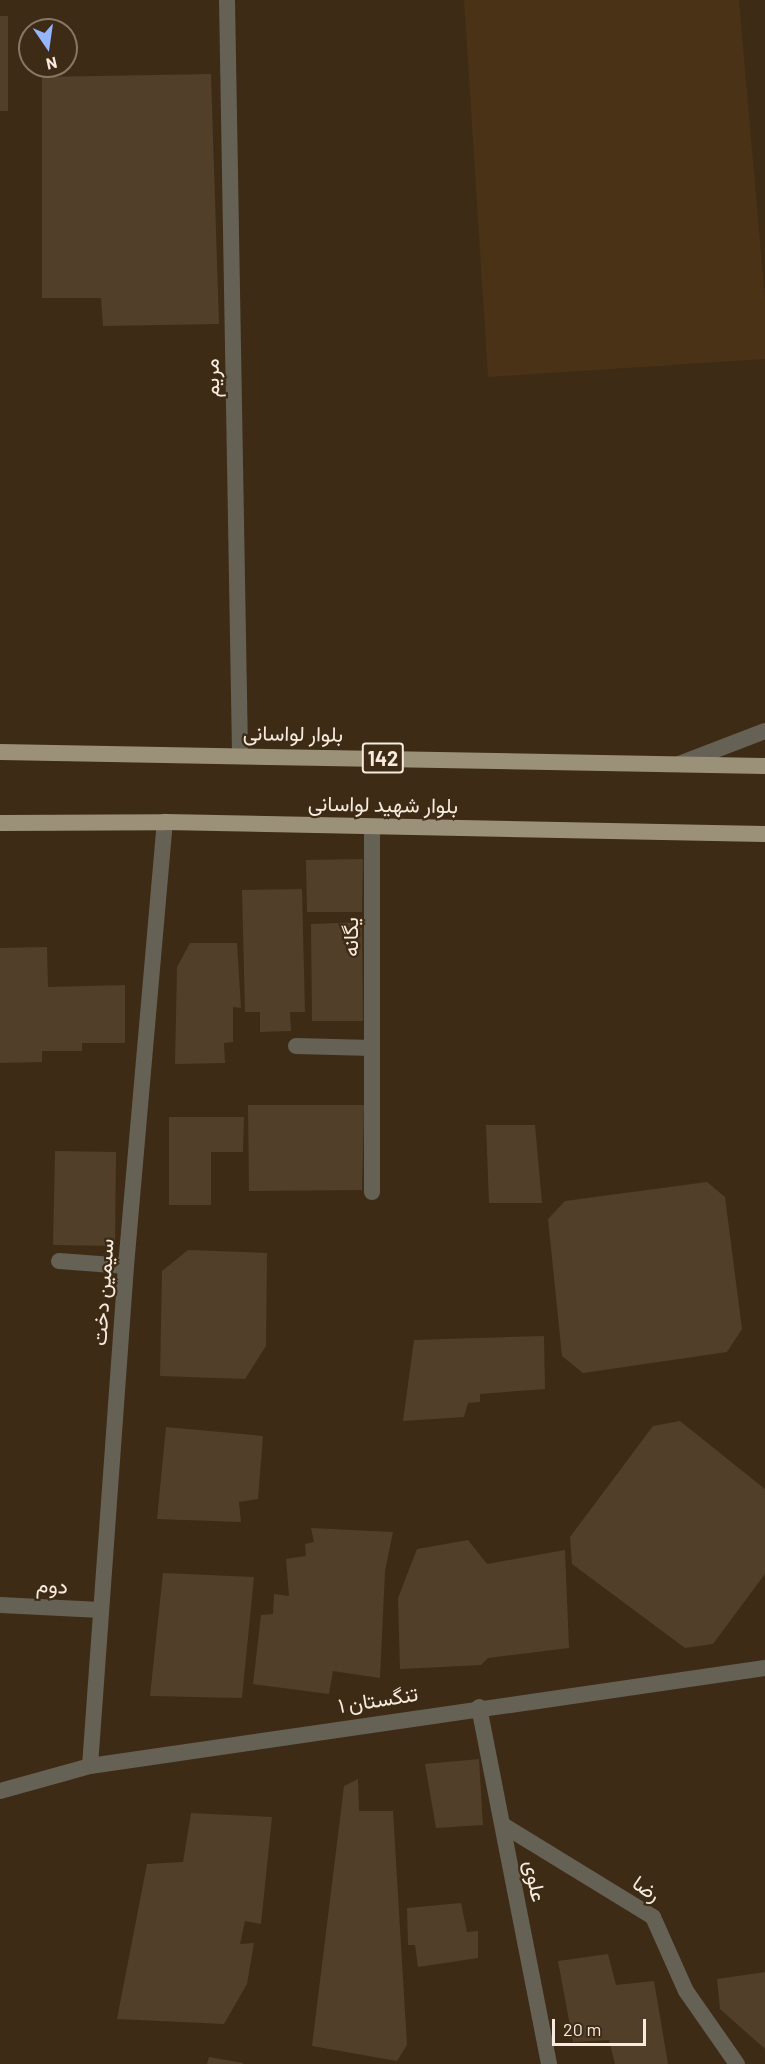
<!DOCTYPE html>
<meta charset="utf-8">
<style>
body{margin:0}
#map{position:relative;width:765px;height:2064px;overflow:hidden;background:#3d2b16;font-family:Barlow,Vazirmatn,sans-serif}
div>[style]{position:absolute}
.built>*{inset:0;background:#493216}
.building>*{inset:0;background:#523f29}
.minor>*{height:16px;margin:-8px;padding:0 8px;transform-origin:8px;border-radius:8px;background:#666155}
.primary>*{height:16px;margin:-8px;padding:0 8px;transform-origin:8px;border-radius:8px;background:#9b9178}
span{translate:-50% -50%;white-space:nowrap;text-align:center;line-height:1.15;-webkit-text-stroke:4.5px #3d2b16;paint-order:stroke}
.shield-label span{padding:2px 4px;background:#3d2b16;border:2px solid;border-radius:4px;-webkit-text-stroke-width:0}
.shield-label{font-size:20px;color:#f7ebde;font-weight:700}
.street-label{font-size:21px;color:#f7ebde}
.north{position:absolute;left:18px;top:18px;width:60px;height:60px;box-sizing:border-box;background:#3d2b16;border:2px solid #877866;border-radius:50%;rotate:167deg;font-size:16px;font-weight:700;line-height:24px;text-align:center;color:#f7ebde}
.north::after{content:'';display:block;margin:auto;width:21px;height:27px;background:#95b6fd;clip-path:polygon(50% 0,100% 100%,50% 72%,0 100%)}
.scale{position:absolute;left:552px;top:2019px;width:94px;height:27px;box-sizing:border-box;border:3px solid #f7ebde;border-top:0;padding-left:8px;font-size:18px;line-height:21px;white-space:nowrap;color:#f7ebde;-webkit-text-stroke:4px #3d2b16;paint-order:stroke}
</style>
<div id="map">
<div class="built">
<div style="clip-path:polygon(464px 0,739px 0,765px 299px,765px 359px,488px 377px)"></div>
</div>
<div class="building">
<div style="clip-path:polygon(0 16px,8px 16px,8px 111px,0 111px)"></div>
<div style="clip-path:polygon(211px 74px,219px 324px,103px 326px,101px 298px,42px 298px,42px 77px)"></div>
<div style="clip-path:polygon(363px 859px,362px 912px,307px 912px,306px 860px)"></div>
<div style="clip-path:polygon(302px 889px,305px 1012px,290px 1012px,291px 1031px,260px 1032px,260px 1012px,245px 1012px,242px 890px)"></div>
<div style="clip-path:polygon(362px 922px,363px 1021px,312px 1021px,311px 924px)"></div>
<div style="clip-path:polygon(190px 943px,237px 943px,241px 1008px,233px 1007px,233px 1042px,224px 1043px,225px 1063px,175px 1064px,177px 967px)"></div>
<div style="clip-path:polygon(47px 947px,48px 987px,125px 985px,125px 1043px,82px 1043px,82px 1051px,42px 1051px,42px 1062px,0 1063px,0 948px)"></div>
<div style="clip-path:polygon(248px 1105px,364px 1105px,362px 1190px,249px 1191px)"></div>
<div style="clip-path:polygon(169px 1117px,244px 1117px,243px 1152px,211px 1152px,211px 1205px,169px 1205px)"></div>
<div style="clip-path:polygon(486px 1125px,535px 1125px,542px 1203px,489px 1203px)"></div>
<div style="clip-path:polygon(55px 1151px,116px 1152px,115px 1246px,53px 1245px)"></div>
<div style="clip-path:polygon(707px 1182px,725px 1197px,742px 1329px,727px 1352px,583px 1373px,562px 1356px,548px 1219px,565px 1201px)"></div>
<div style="clip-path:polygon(188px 1250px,267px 1253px,266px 1346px,245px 1379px,160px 1376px,162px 1271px)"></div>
<div style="clip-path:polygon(544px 1336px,545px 1389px,480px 1394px,480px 1402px,468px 1403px,464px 1417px,403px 1421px,414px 1340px)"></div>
<div style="clip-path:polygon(680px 1421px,765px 1489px,765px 1574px,713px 1644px,685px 1648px,572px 1564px,570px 1537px,653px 1426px)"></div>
<div style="clip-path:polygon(166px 1427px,263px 1436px,258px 1499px,239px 1502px,241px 1522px,157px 1519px)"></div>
<div style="clip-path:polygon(311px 1528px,393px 1532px,385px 1571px,380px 1678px,333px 1671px,329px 1694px,253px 1684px,261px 1615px,273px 1614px,274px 1594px,289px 1596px,286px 1559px,306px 1556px,305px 1544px,314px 1542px)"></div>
<div style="clip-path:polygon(468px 1540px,487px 1564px,565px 1550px,569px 1648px,488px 1658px,481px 1665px,400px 1669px,398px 1598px,417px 1549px)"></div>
<div style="clip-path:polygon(163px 1573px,254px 1577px,242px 1698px,150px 1696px)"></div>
<div style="clip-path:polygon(479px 1759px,483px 1825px,436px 1828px,425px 1764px)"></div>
<div style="clip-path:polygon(358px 1779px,359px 1811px,393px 1811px,407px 2045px,397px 2061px,312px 2046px,344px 1786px)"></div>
<div style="clip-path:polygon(191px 1813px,272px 1817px,261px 1924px,245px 1921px,240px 1944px,254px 1943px,247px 1984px,224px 2024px,117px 2019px,147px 1864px,183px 1862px)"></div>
<div style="clip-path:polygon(461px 1903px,467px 1932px,478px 1931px,478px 1958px,418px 1967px,415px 1945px,408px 1945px,407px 1908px)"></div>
<div style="clip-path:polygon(608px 1954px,616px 1985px,654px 1981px,668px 2064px,615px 2064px,609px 2040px,573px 2042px,558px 1961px)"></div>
<div style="clip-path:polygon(765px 1972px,765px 2049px,720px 2009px,717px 1979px)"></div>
<div style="clip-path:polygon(209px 2057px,243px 2063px,243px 2064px,207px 2064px)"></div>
</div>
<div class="minor">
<div style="left:227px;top:0;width:754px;rotate:89.01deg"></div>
<div style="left:679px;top:764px;width:92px;rotate:-21deg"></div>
<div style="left:296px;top:1046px;width:76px;rotate:1.5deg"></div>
<div style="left:372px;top:1192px;width:365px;rotate:-90deg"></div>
<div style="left:59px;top:1261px;width:67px;rotate:4.3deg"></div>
<div style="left:0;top:1605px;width:101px;rotate:2.8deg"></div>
<div style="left:479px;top:1707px;width:364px;rotate:78.9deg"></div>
<div style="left:90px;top:1766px;width:501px;rotate:-85.88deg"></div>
<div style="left:126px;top:1266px;width:446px;rotate:-85deg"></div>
<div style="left:0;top:1791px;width:93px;rotate:-15.5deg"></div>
<div style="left:90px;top:1766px;width:682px;rotate:-8.26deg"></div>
<div style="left:503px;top:1825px;width:176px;rotate:31.5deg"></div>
<div style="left:653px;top:1917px;width:81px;rotate:66deg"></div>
<div style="left:686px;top:1991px;width:89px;rotate:55.1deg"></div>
</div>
<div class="primary">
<div style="left:0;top:752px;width:765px;rotate:1.05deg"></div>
<div style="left:0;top:823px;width:165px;rotate:-0.3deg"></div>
<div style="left:165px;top:822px;width:600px;rotate:1.15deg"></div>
</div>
<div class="shield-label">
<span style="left:383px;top:758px">142</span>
</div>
<div class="street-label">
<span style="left:211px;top:378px;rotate:-91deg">مریم</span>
<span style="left:293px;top:733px;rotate:1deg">بلوار لواسانی</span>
<span style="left:383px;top:804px;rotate:1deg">بلوار شهید لواسانی</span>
<span style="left:350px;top:937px;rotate:-90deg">یگانه</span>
<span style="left:102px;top:1292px;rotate:-86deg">سیمین دخت</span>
<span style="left:52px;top:1585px;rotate:3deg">دوم</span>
<span style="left:378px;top:1699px;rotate:-9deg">تنگستان ۱</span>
<span style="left:536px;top:1881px;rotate:79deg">علوی</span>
<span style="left:647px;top:1888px;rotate:34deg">رضا</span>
</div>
<div class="north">N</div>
<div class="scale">20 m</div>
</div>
